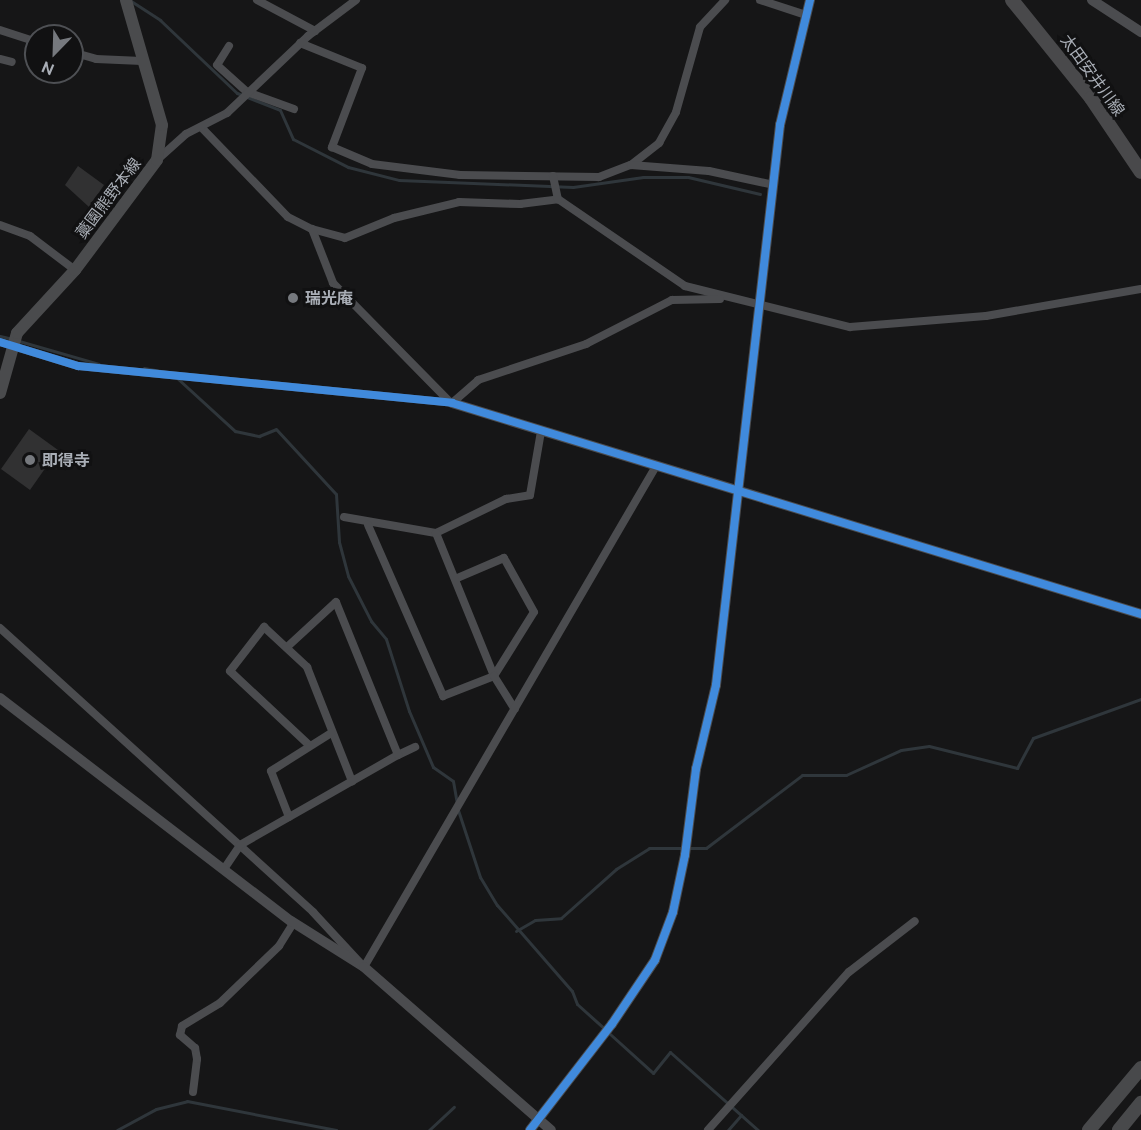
<!DOCTYPE html>
<meta charset="utf-8">
<style>
body{margin:0}
#map{position:relative;width:1141px;height:1130px;overflow:hidden;background:#161617;font-family:Ubuntu,"Noto Sans JP",sans-serif}
div>[style]{position:absolute}
.stream>*{height:3px;margin:-1.5px;padding:0 1.5px;transform-origin:1.5px;border-radius:1.5px;background:#2f363b}
.building>*{inset:0;background:#313132}
.minor>*{height:8px;margin:-4px;padding:0 4px;transform-origin:4px;border-radius:4px;background:#4b4c4f}
.tertiary>*{height:10px;margin:-5px;padding:0 5px;transform-origin:5px;border-radius:5px;background:#4b4c4f}
.secondary>*{height:12px;margin:-6px;padding:0 6px;transform-origin:6px;border-radius:6px;background:#4a4b4d}
.primary>*{height:14px;margin:-7px;padding:0 7px;transform-origin:7px;border-radius:7px;background:#49494b}
.trunk>*{height:14px;margin:-7px;padding:0 7px;transform-origin:7px;border-radius:7px;background:#48494b}
.cycleway>*{height:8px;margin:-4px;padding:0 4px;transform-origin:4px;border-radius:4px;background:#408adc}
.dots>*{width:16px;height:16px;translate:-50% -50%;box-sizing:border-box;border:3px solid #111112;border-radius:50%}
span{translate:-50% -50%;white-space:nowrap;text-align:center;line-height:1.15;-webkit-text-stroke:6px #111112;paint-order:stroke}
.street-label{font-size:16px;color:#a9aeb6}
.poi-label{font-size:16px;color:#a9aeb6;font-weight:700}
.left{translate:0 -50%;text-align:left}
.north{position:absolute;left:24px;top:24px;width:60px;height:60px;box-sizing:border-box;background:#111112;border:2px solid #4e5054;border-radius:50%;rotate:203deg;font-size:16px;font-weight:700;line-height:24px;text-align:center;color:#a9aeb6}
.north::after{content:'';display:block;margin:auto;width:21px;height:27px;background:#76797e;clip-path:polygon(50% 0,100% 100%,50% 72%,0 100%)}
</style>
<div id="map">
<div class="stream">
<div style="left:131px;top:1px;width:35px;rotate:33deg"></div>
<div style="left:160px;top:20px;width:106px;rotate:43.5deg"></div>
<div style="left:237px;top:93px;width:46px;rotate:21.6deg"></div>
<div style="left:280px;top:110px;width:32px;rotate:66deg"></div>
<div style="left:293px;top:139px;width:62px;rotate:27deg"></div>
<div style="left:348px;top:167px;width:53px;rotate:14.3deg"></div>
<div style="left:399px;top:180px;width:174px;rotate:2.3deg"></div>
<div style="left:573px;top:187px;width:71px;rotate:-8.1deg"></div>
<div style="left:643px;top:177px;width:45px"></div>
<div style="left:688px;top:177px;width:74px;rotate:13.3deg"></div>
<div style="left:0;top:336px;width:13px;rotate:13deg"></div>
<div style="left:19px;top:341px;width:83px;rotate:16deg"></div>
<div style="left:144px;top:368px;width:28px;rotate:10deg"></div>
<div style="left:177px;top:378px;width:79px;rotate:42.4deg"></div>
<div style="left:235px;top:431px;width:25px;rotate:12deg"></div>
<div style="left:259px;top:436px;width:18px;rotate:-22deg"></div>
<div style="left:276px;top:429px;width:88px;rotate:47.3deg"></div>
<div style="left:336px;top:494px;width:48px;rotate:86.4deg"></div>
<div style="left:339px;top:542px;width:35px;rotate:75deg"></div>
<div style="left:348px;top:576px;width:51px;rotate:62.9deg"></div>
<div style="left:371px;top:621px;width:23px;rotate:50deg"></div>
<div style="left:386px;top:639px;width:76px;rotate:72.3deg"></div>
<div style="left:409px;top:711px;width:61px;rotate:66.8deg"></div>
<div style="left:433px;top:767px;width:24px;rotate:35deg"></div>
<div style="left:453px;top:781px;width:22px;rotate:80deg"></div>
<div style="left:458px;top:810px;width:71px;rotate:71.8deg"></div>
<div style="left:480px;top:877px;width:33px;rotate:59deg"></div>
<div style="left:497px;top:905px;width:114px;rotate:48.9deg"></div>
<div style="left:572px;top:991px;width:14px;rotate:69deg"></div>
<div style="left:577px;top:1004px;width:38px;rotate:42deg"></div>
<div style="left:516px;top:931px;width:22px;rotate:-30deg"></div>
<div style="left:535px;top:920px;width:26px;rotate:-4deg"></div>
<div style="left:561px;top:918px;width:74px;rotate:-41.7deg"></div>
<div style="left:616px;top:869px;width:39px;rotate:-32deg"></div>
<div style="left:649px;top:848px;width:57px"></div>
<div style="left:706px;top:848px;width:121px;rotate:-37.2deg"></div>
<div style="left:802px;top:775px;width:44px"></div>
<div style="left:846px;top:775px;width:60px;rotate:-24.4deg"></div>
<div style="left:901px;top:750px;width:28px;rotate:-8deg"></div>
<div style="left:929px;top:746px;width:91px;rotate:14deg"></div>
<div style="left:1017px;top:768px;width:34px;rotate:-62deg"></div>
<div style="left:1033px;top:738px;width:115px;rotate:-19.9deg"></div>
<div style="left:610px;top:1034px;width:58px;rotate:42.2deg"></div>
<div style="left:653px;top:1073px;width:27px;rotate:-51deg"></div>
<div style="left:670px;top:1052px;width:118px;rotate:41.6deg"></div>
<div style="left:117px;top:1130px;width:44px;rotate:-28.3deg"></div>
<div style="left:156px;top:1109px;width:32px;rotate:-14deg"></div>
<div style="left:187px;top:1101px;width:152px;rotate:11deg"></div>
<div style="left:429px;top:1130px;width:34px;rotate:-43deg"></div>
<div style="left:728px;top:1130px;width:20px;rotate:-49deg"></div>
</div>
<div class="building">
<div style="clip-path:polygon(78px 166px,104px 185px,89px 207px,65px 185px)"></div>
<div style="clip-path:polygon(29px 429px,58px 450px,30px 490px,1px 469px)"></div>
</div>
<div class="minor">
<div style="left:257px;top:0;width:66px;rotate:28.1deg"></div>
<div style="left:760px;top:0;width:48px;rotate:18.1deg"></div>
<div style="left:0;top:30px;width:38px;rotate:18deg"></div>
<div style="left:300px;top:43px;width:67px;rotate:22deg"></div>
<div style="left:362px;top:68px;width:85px;rotate:110.8deg"></div>
<div style="left:332px;top:147px;width:43px;rotate:23deg"></div>
<div style="left:372px;top:164px;width:89px;rotate:7.1deg"></div>
<div style="left:460px;top:175px;width:139px;rotate:0.8deg"></div>
<div style="left:599px;top:177px;width:34px;rotate:-21deg"></div>
<div style="left:631px;top:165px;width:36px;rotate:-38deg"></div>
<div style="left:659px;top:143px;width:35px;rotate:-61deg"></div>
<div style="left:676px;top:112px;width:88px;rotate:-74.2deg"></div>
<div style="left:700px;top:27px;width:37px;rotate:-47deg"></div>
<div style="left:229px;top:46px;width:22px;rotate:122deg"></div>
<div style="left:217px;top:65px;width:40px;rotate:42deg"></div>
<div style="left:247px;top:92px;width:50px;rotate:19.9deg"></div>
<div style="left:72px;top:52px;width:25px;rotate:16deg"></div>
<div style="left:96px;top:59px;width:46px;rotate:2.5deg"></div>
<div style="left:0;top:59px;width:12px;rotate:14deg"></div>
<div style="left:201px;top:127px;width:125px;rotate:46deg"></div>
<div style="left:288px;top:217px;width:27px;rotate:27deg"></div>
<div style="left:312px;top:229px;width:34px;rotate:15deg"></div>
<div style="left:345px;top:238px;width:53px;rotate:-22.2deg"></div>
<div style="left:394px;top:218px;width:67px;rotate:-13.8deg"></div>
<div style="left:459px;top:202px;width:61px;rotate:1.9deg"></div>
<div style="left:520px;top:204px;width:38px;rotate:-7deg"></div>
<div style="left:558px;top:199px;width:154px;rotate:34.4deg"></div>
<div style="left:685px;top:286px;width:170px;rotate:14deg"></div>
<div style="left:850px;top:327px;width:136px;rotate:-4.6deg"></div>
<div style="left:986px;top:316px;width:157px;rotate:-9.9deg"></div>
<div style="left:157px;top:160px;width:39px;rotate:-42deg"></div>
<div style="left:186px;top:134px;width:46px;rotate:-27.1deg"></div>
<div style="left:227px;top:113px;width:112px;rotate:-43.5deg"></div>
<div style="left:308px;top:36px;width:60px;rotate:-36.9deg"></div>
<div style="left:631px;top:165px;width:78px;rotate:4.4deg"></div>
<div style="left:709px;top:171px;width:66px;rotate:12.2deg"></div>
<div style="left:553px;top:176px;width:24px;rotate:78deg"></div>
<div style="left:0;top:225px;width:32px;rotate:20deg"></div>
<div style="left:30px;top:236px;width:56px;rotate:37.1deg"></div>
<div style="left:312px;top:229px;width:58px;rotate:68.7deg"></div>
<div style="left:333px;top:283px;width:168px;rotate:45.5deg"></div>
<div style="left:0;top:342px;width:82px;rotate:17.1deg"></div>
<div style="left:78px;top:366px;width:376px;rotate:5.6deg"></div>
<div style="left:452px;top:403px;width:35px;rotate:-41deg"></div>
<div style="left:478px;top:380px;width:114px;rotate:-18.4deg"></div>
<div style="left:586px;top:344px;width:97px;rotate:-27.1deg"></div>
<div style="left:672px;top:300px;width:48px;rotate:-1.2deg"></div>
<div style="left:344px;top:517px;width:93px;rotate:9.9deg"></div>
<div style="left:436px;top:533px;width:78px;rotate:-25.9deg"></div>
<div style="left:506px;top:499px;width:24px;rotate:-9deg"></div>
<div style="left:530px;top:495px;width:65px;rotate:-80.2deg"></div>
<div style="left:368px;top:525px;width:187px;rotate:66.3deg"></div>
<div style="left:443px;top:696px;width:55px;rotate:-21.4deg"></div>
<div style="left:494px;top:676px;width:75px;rotate:-58deg"></div>
<div style="left:534px;top:612px;width:62px;rotate:-119.1deg"></div>
<div style="left:504px;top:558px;width:53px;rotate:156.8deg"></div>
<div style="left:436px;top:533px;width:154px;rotate:67.9deg"></div>
<div style="left:494px;top:676px;width:39px;rotate:58deg"></div>
<div style="left:0;top:628px;width:423px;rotate:42.2deg"></div>
<div style="left:313px;top:912px;width:75px;rotate:47.2deg"></div>
<div style="left:364px;top:967px;width:580px;rotate:-59.76deg"></div>
<div style="left:309px;top:745px;width:108px;rotate:-136.9deg"></div>
<div style="left:230px;top:671px;width:56px;rotate:-52.3deg"></div>
<div style="left:264px;top:627px;width:59px;rotate:42.9deg"></div>
<div style="left:307px;top:667px;width:123px;rotate:68.5deg"></div>
<div style="left:398px;top:755px;width:19px;rotate:-25deg"></div>
<div style="left:289px;top:817px;width:49px;rotate:-111.4deg"></div>
<div style="left:271px;top:771px;width:71px;rotate:-32.3deg"></div>
<div style="left:224px;top:869px;width:29px;rotate:-56deg"></div>
<div style="left:240px;top:845px;width:182px;rotate:-29.7deg"></div>
<div style="left:398px;top:755px;width:165px;rotate:-112.1deg"></div>
<div style="left:336px;top:602px;width:67px;rotate:137.4deg"></div>
<div style="left:193px;top:1092px;width:33px;rotate:-83deg"></div>
<div style="left:197px;top:1059px;width:11px;rotate:-100deg"></div>
<div style="left:195px;top:1048px;width:20px;rotate:-139deg"></div>
<div style="left:180px;top:1035px;width:9px;rotate:-77deg"></div>
<div style="left:182px;top:1026px;width:44px;rotate:-31.2deg"></div>
<div style="left:220px;top:1003px;width:82px;rotate:-44deg"></div>
<div style="left:279px;top:946px;width:28px;rotate:-58deg"></div>
<div style="left:708px;top:1130px;width:212px;rotate:-48.3deg"></div>
<div style="left:849px;top:972px;width:83px;rotate:-37.7deg"></div>
</div>
<div class="tertiary">
<div style="left:1092px;top:0;width:59px;rotate:33.1deg"></div>
<div style="left:452px;top:403px;width:721px;rotate:17.03deg"></div>
<div style="left:0;top:698px;width:367px;rotate:37.5deg"></div>
<div style="left:291px;top:921px;width:86px;rotate:32.2deg"></div>
<div style="left:364px;top:967px;width:248px;rotate:41.1deg"></div>
<div style="left:530px;top:1130px;width:134px;rotate:-52.3deg"></div>
<div style="left:612px;top:1024px;width:77px;rotate:-56.1deg"></div>
<div style="left:655px;top:960px;width:51px;rotate:-69.4deg"></div>
<div style="left:673px;top:912px;width:58px;rotate:-78.1deg"></div>
<div style="left:685px;top:855px;width:87px;rotate:-82.7deg"></div>
<div style="left:696px;top:769px;width:86px;rotate:-76.6deg"></div>
<div style="left:716px;top:685px;width:564px;rotate:-83.48deg"></div>
<div style="left:780px;top:125px;width:129px;rotate:-76.5deg"></div>
</div>
<div class="secondary">
<div style="left:0;top:393px;width:62px;rotate:-74.2deg"></div>
<div style="left:17px;top:333px;width:86px;rotate:-47.4deg"></div>
<div style="left:75px;top:270px;width:137px;rotate:-53.3deg"></div>
<div style="left:157px;top:160px;width:35px;rotate:-82deg"></div>
<div style="left:162px;top:125px;width:130px;rotate:-106.1deg"></div>
</div>
<div class="primary">
<div style="left:1012px;top:0;width:126px;rotate:51.1deg"></div>
<div style="left:1091px;top:98px;width:89px;rotate:56deg"></div>
</div>
<div class="trunk">
<div style="left:1089px;top:1130px;width:81px;rotate:-50deg"></div>
<div style="left:1119px;top:1130px;width:35px;rotate:-51deg"></div>
</div>
<div class="cycleway">
<div style="left:0;top:342px;width:82px;rotate:17.1deg"></div>
<div style="left:78px;top:366px;width:376px;rotate:5.6deg"></div>
<div style="left:452px;top:403px;width:721px;rotate:17.03deg"></div>
<div style="left:530px;top:1130px;width:134px;rotate:-52.3deg"></div>
<div style="left:612px;top:1024px;width:77px;rotate:-56.1deg"></div>
<div style="left:655px;top:960px;width:51px;rotate:-69.4deg"></div>
<div style="left:673px;top:912px;width:58px;rotate:-78.1deg"></div>
<div style="left:685px;top:855px;width:87px;rotate:-82.7deg"></div>
<div style="left:696px;top:769px;width:86px;rotate:-76.6deg"></div>
<div style="left:716px;top:685px;width:564px;rotate:-83.48deg"></div>
<div style="left:780px;top:125px;width:129px;rotate:-76.5deg"></div>
</div>
<div class="dots">
<div style="left:293px;top:298px;background:#76797e"></div>
<div style="left:30px;top:460px;background:#76797e"></div>
</div>
<div class="street-label">
<span style="left:1093px;top:75px;rotate:54deg">太田安井川線</span>
<span style="left:108px;top:198px;rotate:-53deg">藁園熊野本線</span>
</div>
<div class="poi-label">
<span class="left" style="left:305px;top:298px">瑞光庵</span>
<span class="left" style="left:42px;top:460px">即得寺</span>
</div>
<div class="north">N</div>
</div>
